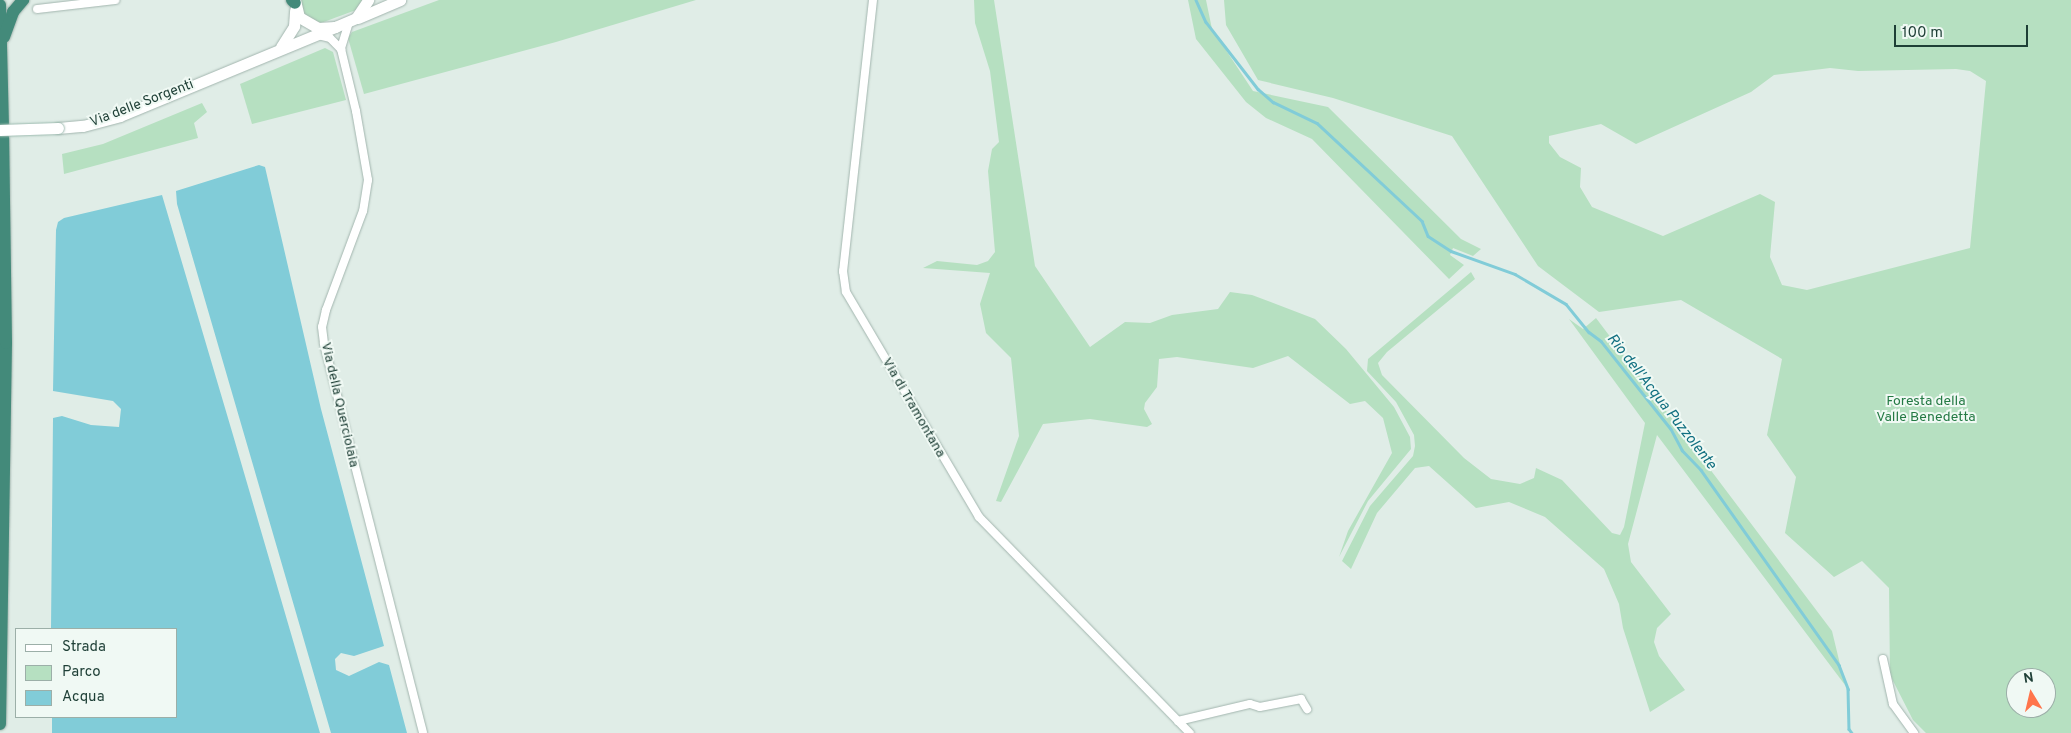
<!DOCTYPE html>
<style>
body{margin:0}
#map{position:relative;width:2071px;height:733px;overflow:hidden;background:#e0ede7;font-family:Overpass,sans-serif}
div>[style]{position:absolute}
.green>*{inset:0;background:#b6e0c1}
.water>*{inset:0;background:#81ccd8}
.stream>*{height:2.5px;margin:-1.25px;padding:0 1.25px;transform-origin:1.25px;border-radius:1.25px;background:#81ccd8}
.roads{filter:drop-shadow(0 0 1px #a2b5ae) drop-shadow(0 0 1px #a2b5ae)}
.minor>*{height:8px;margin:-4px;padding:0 4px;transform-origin:4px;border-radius:4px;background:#fff}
.secondary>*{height:11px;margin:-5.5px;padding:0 5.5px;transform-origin:5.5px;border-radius:5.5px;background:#fff}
.trunk>*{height:12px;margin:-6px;padding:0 6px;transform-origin:6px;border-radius:6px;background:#438a7a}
.bridges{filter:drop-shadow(0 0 1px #9cbaaf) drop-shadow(0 0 1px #9cbaaf)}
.secondary-bridge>*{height:11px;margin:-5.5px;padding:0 5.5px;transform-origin:5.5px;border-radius:5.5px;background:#fff}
span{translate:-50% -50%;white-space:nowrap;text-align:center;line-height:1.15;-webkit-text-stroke:4px #f0f9f4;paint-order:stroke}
.street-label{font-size:14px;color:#1e3f36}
.park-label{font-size:14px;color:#247a44}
.water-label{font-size:15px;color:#127081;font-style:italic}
.legend{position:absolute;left:15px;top:628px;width:162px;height:90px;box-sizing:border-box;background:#f0f9f4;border:1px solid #9cafa8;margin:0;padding:6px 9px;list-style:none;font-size:15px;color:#1e3f36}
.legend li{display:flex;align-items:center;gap:10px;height:25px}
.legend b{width:25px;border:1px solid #9cafa8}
.north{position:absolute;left:2006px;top:668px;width:50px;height:50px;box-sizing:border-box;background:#f0f9f4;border:1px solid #9cafa8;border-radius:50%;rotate:351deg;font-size:14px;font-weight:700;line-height:20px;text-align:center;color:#1e3f36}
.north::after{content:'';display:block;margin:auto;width:18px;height:22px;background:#ff754b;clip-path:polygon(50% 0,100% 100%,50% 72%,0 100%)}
.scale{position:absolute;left:1894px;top:25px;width:134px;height:22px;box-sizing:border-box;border:2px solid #1e3f36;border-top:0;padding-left:6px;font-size:15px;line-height:18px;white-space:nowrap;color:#1e3f36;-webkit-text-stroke:4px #f0f9f4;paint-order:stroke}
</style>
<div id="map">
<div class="green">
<div style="clip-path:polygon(300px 0,363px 0,356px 10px,321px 23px,305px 17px)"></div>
<div style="clip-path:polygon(439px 0,696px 0,556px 42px,364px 94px,348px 38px,352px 32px)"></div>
<div style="clip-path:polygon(974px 0,994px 0,1035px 266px,1090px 347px,1125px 322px,1150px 323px,1172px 315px,1218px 309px,1230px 292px,1252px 295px,1315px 319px,1346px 349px,1394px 407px,1410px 437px,1411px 449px,1368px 501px,1339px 557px,1348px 531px,1392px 453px,1383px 418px,1365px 401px,1350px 404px,1288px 356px,1253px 368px,1177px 357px,1159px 359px,1157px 387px,1145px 403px,1144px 409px,1152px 424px,1147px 427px,1090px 419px,1043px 424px,1001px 502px,996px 501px,1019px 436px,1011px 358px,986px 333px,980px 304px,990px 273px,923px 268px,937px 261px,977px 265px,988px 261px,995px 252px,988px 171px,992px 149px,999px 142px,990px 71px,975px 23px)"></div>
<div style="clip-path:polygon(1188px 0,1206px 0,1212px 29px,1253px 91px,1328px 107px,1461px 239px,1481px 249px,1473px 256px,1453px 248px,1450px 255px,1464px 265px,1449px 279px,1312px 139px,1266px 118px,1246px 102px,1196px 39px)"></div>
<div style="clip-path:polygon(evenodd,1224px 0,2071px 0,2071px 733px,1926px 733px,1913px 720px,1890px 675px,1889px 588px,1862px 561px,1834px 577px,1785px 533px,1796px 477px,1767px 435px,1782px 359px,1681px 300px,1599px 312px,1538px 266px,1452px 136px,1333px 98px,1258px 80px,1226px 25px,1224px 0,1830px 68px,1858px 71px,1956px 69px,1970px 71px,1986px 81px,1970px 248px,1807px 290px,1782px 285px,1770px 257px,1775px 202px,1760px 194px,1663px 236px,1592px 207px,1580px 187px,1581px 168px,1560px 157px,1549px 143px,1549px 136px,1601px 124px,1636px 144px,1751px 92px,1774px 75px,1830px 68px,1224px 0,2016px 678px,2046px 678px,2046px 708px,2016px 708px,2016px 678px)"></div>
<div style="clip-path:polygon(325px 48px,333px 52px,346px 100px,252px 124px,240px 84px)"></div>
<div style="clip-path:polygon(202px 103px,207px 112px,194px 123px,198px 138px,64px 174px,62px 154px,103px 144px)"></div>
<div style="clip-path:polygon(1471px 272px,1475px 279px,1387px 352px,1378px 363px,1382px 375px,1464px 458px,1491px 479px,1520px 484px,1534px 478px,1536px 468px,1562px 480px,1612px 533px,1620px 535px,1624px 527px,1645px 423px,1569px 319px,1583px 329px,1596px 318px,1832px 631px,1845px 685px,1657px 435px,1628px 544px,1631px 562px,1671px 614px,1657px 628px,1654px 642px,1659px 656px,1685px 690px,1650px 712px,1623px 628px,1619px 604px,1604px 569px,1545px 517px,1509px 502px,1476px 508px,1429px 466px,1415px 468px,1377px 513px,1351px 569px,1342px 561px,1370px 506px,1413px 456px,1415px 446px,1414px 435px,1396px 402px,1367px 371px,1368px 359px)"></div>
</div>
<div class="water">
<div style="clip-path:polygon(259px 165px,265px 167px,321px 409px,384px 646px,354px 656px,341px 653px,335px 659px,336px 670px,349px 676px,379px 662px,389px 665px,407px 733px,331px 733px,177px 204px,176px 191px)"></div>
<div style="clip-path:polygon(162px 195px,233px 435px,320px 733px,52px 733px,52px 717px,176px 717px,176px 629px,51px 629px,53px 418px,62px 416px,91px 425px,119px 427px,121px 409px,113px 401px,53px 391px,56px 230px,58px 222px,64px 218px)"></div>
</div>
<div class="stream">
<div style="left:1196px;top:0;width:24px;rotate:66deg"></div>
<div style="left:1206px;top:22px;width:85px;rotate:52.2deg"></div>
<div style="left:1258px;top:89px;width:20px;rotate:41deg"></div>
<div style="left:1273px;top:102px;width:49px;rotate:25.5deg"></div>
<div style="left:1317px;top:123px;width:144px;rotate:43deg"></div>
<div style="left:1422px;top:221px;width:16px;rotate:68deg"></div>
<div style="left:1428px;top:236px;width:27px;rotate:33deg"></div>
<div style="left:1451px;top:251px;width:68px;rotate:19.8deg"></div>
<div style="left:1515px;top:274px;width:59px;rotate:30.5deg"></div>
<div style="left:1566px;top:304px;width:36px;rotate:51deg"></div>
<div style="left:1589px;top:332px;width:15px;rotate:37deg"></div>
<div style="left:1601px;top:341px;width:112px;rotate:51.5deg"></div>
<div style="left:1671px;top:429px;width:24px;rotate:62deg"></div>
<div style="left:1682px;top:450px;width:28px;rotate:46deg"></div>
<div style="left:1701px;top:470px;width:239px;rotate:54.7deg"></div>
<div style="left:1839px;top:665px;width:26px;rotate:69deg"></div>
<div style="left:1848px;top:689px;width:40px;rotate:88.6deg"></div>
<div style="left:1849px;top:729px;width:5px;rotate:53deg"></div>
</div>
<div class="roads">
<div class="minor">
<div style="left:873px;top:0;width:273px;rotate:96.3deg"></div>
<div style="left:843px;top:271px;width:21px;rotate:82deg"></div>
<div style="left:846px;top:292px;width:261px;rotate:59.4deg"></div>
<div style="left:979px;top:517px;width:302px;rotate:45.7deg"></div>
<div style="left:37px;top:9px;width:79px;rotate:-6.6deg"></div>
<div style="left:349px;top:22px;width:28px;rotate:107deg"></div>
<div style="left:341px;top:49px;width:64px;rotate:76.4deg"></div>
<div style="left:356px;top:111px;width:70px;rotate:80.1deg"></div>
<div style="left:368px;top:180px;width:31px;rotate:99deg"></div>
<div style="left:363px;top:211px;width:106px;rotate:110.5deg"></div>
<div style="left:326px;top:310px;width:17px;rotate:103deg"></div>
<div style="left:322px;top:327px;width:17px;rotate:83deg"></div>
<div style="left:324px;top:344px;width:401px;rotate:75.7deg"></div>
<div style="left:318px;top:35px;width:12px;rotate:14deg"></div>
<div style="left:330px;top:38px;width:16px;rotate:45deg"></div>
<div style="left:1883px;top:659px;width:46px;rotate:77.5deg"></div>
<div style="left:1893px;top:704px;width:36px;rotate:54deg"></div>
<div style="left:1178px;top:721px;width:74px;rotate:-13.3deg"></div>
<div style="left:1250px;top:704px;width:10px;rotate:17deg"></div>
<div style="left:1260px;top:707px;width:42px;rotate:-11deg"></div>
<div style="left:1301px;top:699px;width:12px;rotate:59deg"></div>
</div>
<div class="secondary">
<div style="left:295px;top:0;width:17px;rotate:77deg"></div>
<div style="left:299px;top:17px;width:22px;rotate:30deg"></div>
<div style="left:318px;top:28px;width:17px;rotate:-3deg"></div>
<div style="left:335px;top:27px;width:23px;rotate:-23deg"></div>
<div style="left:356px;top:18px;width:22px;rotate:-56deg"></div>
<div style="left:358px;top:18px;width:46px;rotate:-23.2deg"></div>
<div style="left:281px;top:47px;width:25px;rotate:-58deg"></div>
<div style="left:294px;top:26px;width:16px;rotate:-86deg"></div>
<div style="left:58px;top:128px;width:25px;rotate:-5deg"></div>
<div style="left:83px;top:126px;width:38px;rotate:-15deg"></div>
<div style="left:120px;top:116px;width:233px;rotate:-22.5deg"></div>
</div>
<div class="trunk">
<div style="left:292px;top:0;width:4px;rotate:45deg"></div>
<div style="left:0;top:5px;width:119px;rotate:88.6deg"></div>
<div style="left:4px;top:37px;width:27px;rotate:-70deg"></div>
<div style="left:13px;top:12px;width:16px;rotate:-50deg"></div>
<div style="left:0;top:724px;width:381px;rotate:-89.1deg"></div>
<div style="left:6px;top:343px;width:205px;rotate:-90.8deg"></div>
</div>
</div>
<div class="bridges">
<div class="secondary-bridge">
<div style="left:0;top:130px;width:58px;rotate:-2deg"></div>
</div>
</div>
<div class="street-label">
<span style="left:142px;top:104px;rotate:-21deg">Via delle Sorgenti</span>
<span style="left:339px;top:405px;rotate:77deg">Via della Querciolaia</span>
<span style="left:913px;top:408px;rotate:60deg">Via di Tramontana</span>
</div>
<div class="park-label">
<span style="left:1926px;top:410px">Foresta della<br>Valle Benedetta</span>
</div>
<div class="water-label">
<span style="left:1661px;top:402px;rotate:52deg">Rio dell'Acqua Puzzolente</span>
</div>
<ul class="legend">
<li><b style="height:6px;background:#fff"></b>Strada</li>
<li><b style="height:14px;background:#b6e0c1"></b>Parco</li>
<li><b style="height:14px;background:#81ccd8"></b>Acqua</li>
</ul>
<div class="north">N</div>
<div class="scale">100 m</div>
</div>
